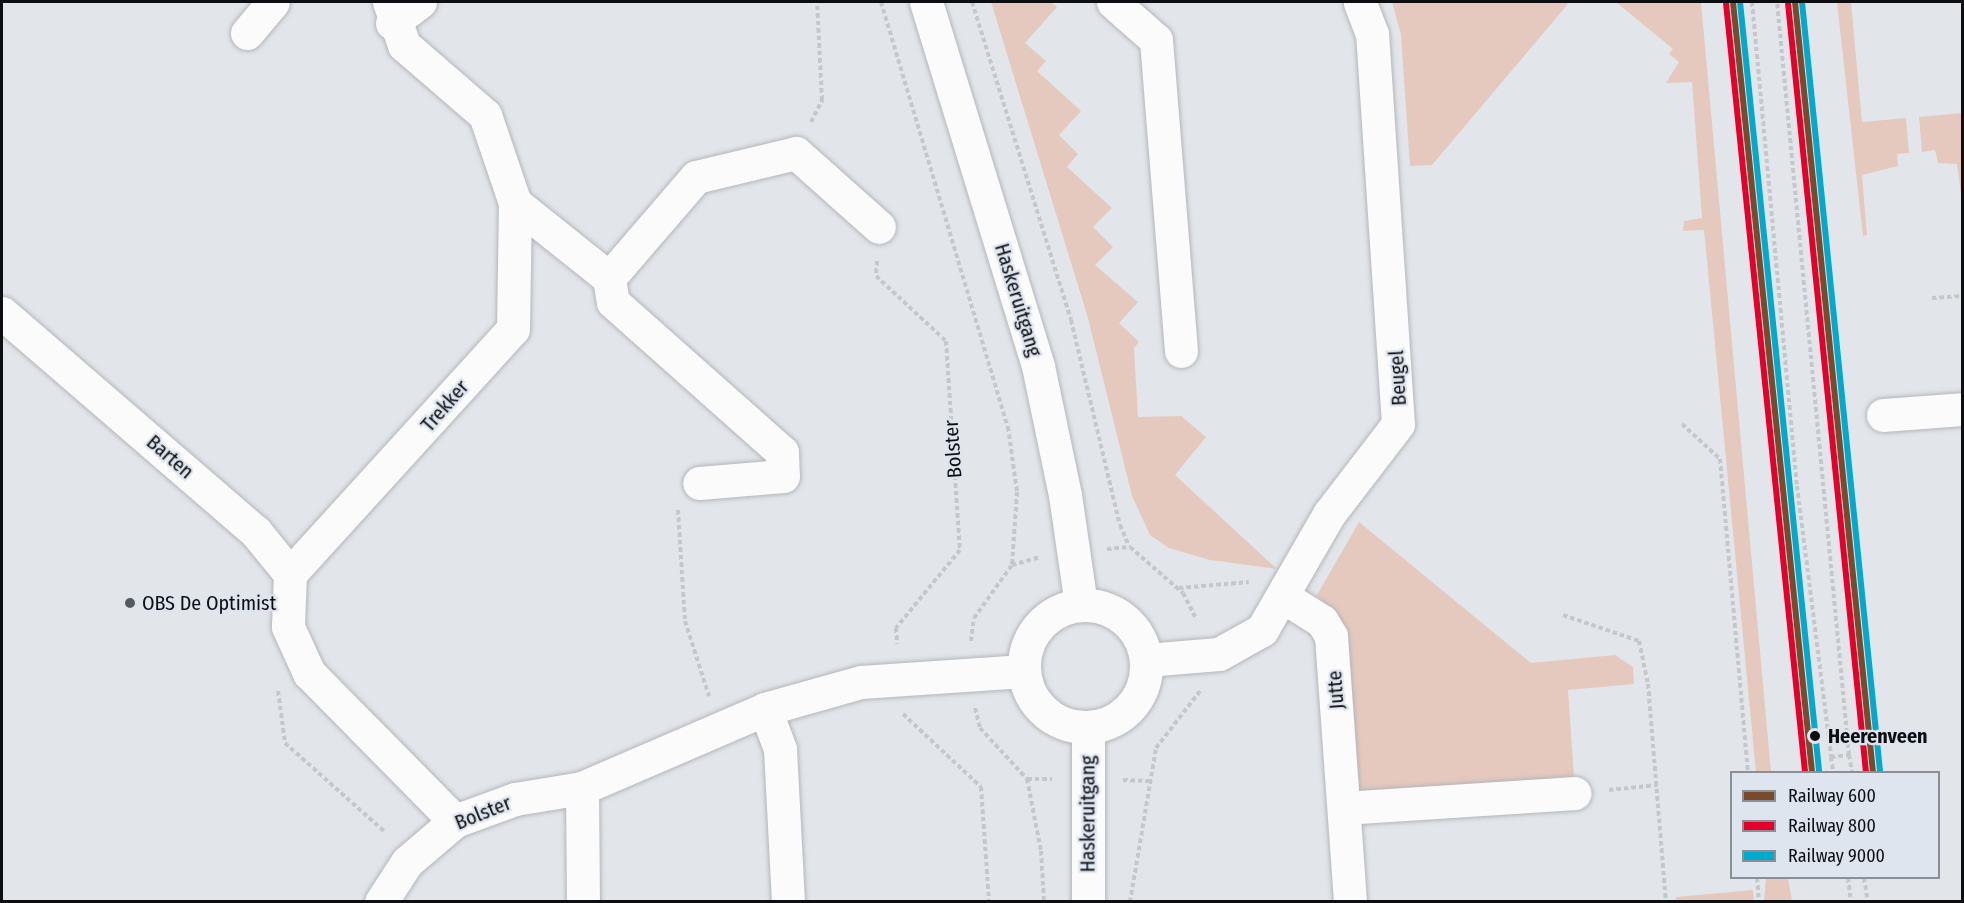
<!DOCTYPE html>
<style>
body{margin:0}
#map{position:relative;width:1964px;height:903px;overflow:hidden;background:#e2e6eb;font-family:"Fira Sans Condensed",sans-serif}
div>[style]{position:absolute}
.green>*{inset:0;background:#e6c9be}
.path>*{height:4px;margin-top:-2px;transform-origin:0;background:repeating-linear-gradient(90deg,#c6c7c9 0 4.5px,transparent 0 7.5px)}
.roads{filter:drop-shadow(0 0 2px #b3b6ba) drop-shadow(0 0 2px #b3b6ba)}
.minor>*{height:33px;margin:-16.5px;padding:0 16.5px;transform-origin:16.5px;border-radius:16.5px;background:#fbfbfc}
.major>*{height:33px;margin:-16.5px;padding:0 16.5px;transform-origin:16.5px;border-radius:16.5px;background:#fbfbfc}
.major>.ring{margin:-16.5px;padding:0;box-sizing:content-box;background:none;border:33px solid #fbfbfc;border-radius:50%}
.rail-1>*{height:6px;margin:-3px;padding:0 3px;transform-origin:3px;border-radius:3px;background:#7a4b2a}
.rail-2>*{height:6px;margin:-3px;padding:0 3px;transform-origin:3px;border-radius:3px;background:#e4002b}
.rail-3>*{height:6px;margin:-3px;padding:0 3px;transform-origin:3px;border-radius:3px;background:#00a9ce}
.dots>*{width:16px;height:16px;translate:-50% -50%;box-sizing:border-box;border:3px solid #dee5ef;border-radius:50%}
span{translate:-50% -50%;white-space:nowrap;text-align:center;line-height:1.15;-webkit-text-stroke:4.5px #dee5ef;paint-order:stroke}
.street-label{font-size:20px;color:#0c0e11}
.poi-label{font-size:20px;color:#0c0e11}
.left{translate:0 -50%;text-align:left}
.stop-label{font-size:20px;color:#0c0e11;font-weight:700}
.frame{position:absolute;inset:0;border:3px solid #0c0e11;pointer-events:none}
.legend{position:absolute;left:1730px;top:771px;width:210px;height:108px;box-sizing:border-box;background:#dee5ef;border:2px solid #8a8f96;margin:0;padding:8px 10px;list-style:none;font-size:18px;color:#0c0e11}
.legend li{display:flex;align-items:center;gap:12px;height:30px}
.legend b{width:30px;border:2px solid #8a8f96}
</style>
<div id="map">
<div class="green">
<div style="clip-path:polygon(991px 2px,1051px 2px,1057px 7px,1025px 43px,1046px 61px,1037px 71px,1081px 111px,1059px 135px,1078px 154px,1067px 167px,1112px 208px,1093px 227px,1113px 247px,1095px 265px,1138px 302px,1119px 323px,1139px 342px,1134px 348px,1138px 417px,1181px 416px,1206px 437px,1175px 475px,1277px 569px,1210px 560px,1169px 548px,1150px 535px,1132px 496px,1088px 318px)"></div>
<div style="clip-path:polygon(1392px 2px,1565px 2px,1568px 4px,1432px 165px,1410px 166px,1401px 35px)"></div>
<div style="clip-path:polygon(1616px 2px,1701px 2px,1771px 772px,1756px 772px,1704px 230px,1683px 231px,1684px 221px,1702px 218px,1692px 82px,1666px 83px,1679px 62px,1669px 54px,1673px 49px)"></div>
<div style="clip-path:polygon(1837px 2px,1851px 2px,1862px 122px,1906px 118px,1909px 153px,1897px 154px,1898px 166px,1862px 175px,1867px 235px,1863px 236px)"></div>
<div style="clip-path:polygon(1962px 113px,1962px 202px,1957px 164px,1938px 163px,1935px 150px,1922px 152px,1919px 117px)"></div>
<div style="clip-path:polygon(1359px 522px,1531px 663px,1615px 655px,1633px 667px,1634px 684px,1568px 690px,1574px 777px,1358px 792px,1342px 622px,1317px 595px)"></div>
<div style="clip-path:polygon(1766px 878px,1788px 878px,1792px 901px,1764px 901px)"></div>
<div style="clip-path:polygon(1753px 890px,1754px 901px,1676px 901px,1676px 897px)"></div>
</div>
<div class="path">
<div style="left:881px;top:2px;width:444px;rotate:73.4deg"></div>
<div style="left:1008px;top:427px;width:66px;rotate:82.1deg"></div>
<div style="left:1017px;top:492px;width:73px;rotate:93.9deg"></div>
<div style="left:972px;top:2px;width:333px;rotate:72.7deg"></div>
<div style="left:1071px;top:320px;width:211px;rotate:76.6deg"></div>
<div style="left:1120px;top:525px;width:23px;rotate:67deg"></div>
<div style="left:1752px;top:2px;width:486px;rotate:84.7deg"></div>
<div style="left:1797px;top:486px;width:273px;rotate:82.8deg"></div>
<div style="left:1831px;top:757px;width:18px;rotate:-6deg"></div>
<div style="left:1849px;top:755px;width:756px;rotate:-95.46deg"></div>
<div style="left:811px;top:122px;width:25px;rotate:-63deg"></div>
<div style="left:822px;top:100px;width:98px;rotate:-92.9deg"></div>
<div style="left:877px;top:261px;width:15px;rotate:94deg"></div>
<div style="left:876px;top:276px;width:96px;rotate:42.9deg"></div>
<div style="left:946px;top:341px;width:209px;rotate:86.2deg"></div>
<div style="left:960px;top:550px;width:101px;rotate:129.4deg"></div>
<div style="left:896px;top:628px;width:16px;rotate:86deg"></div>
<div style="left:1932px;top:298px;width:30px;rotate:-4deg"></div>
<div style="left:1682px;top:424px;width:52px;rotate:42.6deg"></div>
<div style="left:1720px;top:459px;width:314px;rotate:84.9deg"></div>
<div style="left:678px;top:510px;width:111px;rotate:86.4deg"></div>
<div style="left:685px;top:621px;width:79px;rotate:72.3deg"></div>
<div style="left:1107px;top:549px;width:23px;rotate:-5deg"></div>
<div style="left:1130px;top:547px;width:70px;rotate:41deg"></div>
<div style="left:1183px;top:593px;width:30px;rotate:63deg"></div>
<div style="left:1179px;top:588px;width:70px;rotate:-4.9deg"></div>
<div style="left:1563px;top:615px;width:80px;rotate:18.9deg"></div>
<div style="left:1639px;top:641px;width:44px;rotate:78.2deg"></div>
<div style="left:1648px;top:684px;width:219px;rotate:85.3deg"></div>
<div style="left:971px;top:641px;width:23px;rotate:-83deg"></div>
<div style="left:974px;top:618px;width:65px;rotate:-54.4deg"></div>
<div style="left:1012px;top:565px;width:29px;rotate:-16deg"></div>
<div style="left:278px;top:691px;width:52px;rotate:82.3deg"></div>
<div style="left:285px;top:743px;width:135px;rotate:41.7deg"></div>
<div style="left:975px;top:708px;width:21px;rotate:76deg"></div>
<div style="left:980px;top:728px;width:69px;rotate:47.3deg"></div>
<div style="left:1027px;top:779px;width:25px"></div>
<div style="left:903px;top:714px;width:107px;rotate:43.1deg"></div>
<div style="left:981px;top:787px;width:115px;rotate:86deg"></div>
<div style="left:1849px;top:755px;width:17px;rotate:80deg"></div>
<div style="left:1831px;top:757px;width:15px;rotate:82deg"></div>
<div style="left:1027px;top:779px;width:73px;rotate:79deg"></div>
<div style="left:1041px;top:851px;width:51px;rotate:86.6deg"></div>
<div style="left:1123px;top:780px;width:26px;rotate:2deg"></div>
<div style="left:1609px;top:790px;width:48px;rotate:-5.9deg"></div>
<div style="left:1757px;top:878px;width:24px;rotate:85deg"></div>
<div style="left:1848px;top:878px;width:24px;rotate:83deg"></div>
<div style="left:1864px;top:878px;width:24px;rotate:81deg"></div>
<div style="left:1130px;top:902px;width:156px;rotate:-80.4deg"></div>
<div style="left:1156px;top:748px;width:72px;rotate:-52.3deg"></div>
</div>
<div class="roads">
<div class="minor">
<div style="left:1113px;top:2px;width:57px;rotate:41.5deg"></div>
<div style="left:1156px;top:40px;width:312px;rotate:85.4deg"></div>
<div style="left:392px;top:23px;width:35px;rotate:-37deg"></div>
<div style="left:247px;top:33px;width:40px;rotate:-50deg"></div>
<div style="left:515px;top:203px;width:120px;rotate:38.6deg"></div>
<div style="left:609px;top:278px;width:24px;rotate:81deg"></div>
<div style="left:613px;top:302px;width:226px;rotate:41.6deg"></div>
<div style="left:782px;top:452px;width:24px;rotate:88deg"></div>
<div style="left:783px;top:476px;width:84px;rotate:175.2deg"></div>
<div style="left:609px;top:278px;width:133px;rotate:-49.3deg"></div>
<div style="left:696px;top:177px;width:103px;rotate:-13.5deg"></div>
<div style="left:796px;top:153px;width:111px;rotate:41.7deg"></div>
<div style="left:2px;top:313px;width:334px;rotate:40.8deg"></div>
<div style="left:255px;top:531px;width:55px;rotate:50.9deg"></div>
<div style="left:290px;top:574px;width:53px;rotate:92.2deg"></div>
<div style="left:288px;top:627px;width:51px;rotate:65.5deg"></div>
<div style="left:309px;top:673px;width:208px;rotate:45.4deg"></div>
<div style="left:1883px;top:415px;width:79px;rotate:-4.3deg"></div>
<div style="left:290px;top:574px;width:331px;rotate:-47.7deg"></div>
<div style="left:513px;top:329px;width:126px;rotate:-89.1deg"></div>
<div style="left:515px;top:203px;width:93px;rotate:-108.8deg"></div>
<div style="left:485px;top:115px;width:107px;rotate:-139.2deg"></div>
<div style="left:404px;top:45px;width:46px;rotate:-109.2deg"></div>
<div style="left:1282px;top:596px;width:47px;rotate:32deg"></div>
<div style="left:1322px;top:621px;width:17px;rotate:59deg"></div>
<div style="left:1331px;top:636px;width:267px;rotate:85.9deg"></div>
<div style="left:1146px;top:660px;width:73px;rotate:-4.7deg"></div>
<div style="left:1219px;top:654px;width:49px;rotate:-29.2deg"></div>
<div style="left:1262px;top:630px;width:134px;rotate:-60deg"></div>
<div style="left:1329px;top:514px;width:113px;rotate:-52.5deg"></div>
<div style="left:1398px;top:424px;width:391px;rotate:-93.8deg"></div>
<div style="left:1372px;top:34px;width:34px;rotate:-111deg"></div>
<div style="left:765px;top:709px;width:43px;rotate:69.4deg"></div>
<div style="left:780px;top:749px;width:153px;rotate:87deg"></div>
<div style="left:582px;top:788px;width:114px;rotate:89.5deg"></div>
<div style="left:1344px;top:808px;width:231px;rotate:-3.7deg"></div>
<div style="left:381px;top:902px;width:48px;rotate:-57deg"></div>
<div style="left:407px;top:862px;width:63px;rotate:-40.5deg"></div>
<div style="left:455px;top:821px;width:64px;rotate:-20.1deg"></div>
<div style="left:515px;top:799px;width:68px;rotate:-9.3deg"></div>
<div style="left:582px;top:788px;width:199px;rotate:-23.3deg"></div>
<div style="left:765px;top:709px;width:100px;rotate:-15.7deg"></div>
<div style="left:861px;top:682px;width:163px;rotate:-3.9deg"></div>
</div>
<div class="major">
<div style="left:926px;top:2px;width:381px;rotate:72.9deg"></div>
<div style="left:1038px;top:366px;width:132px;rotate:78.2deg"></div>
<div style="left:1065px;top:495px;width:111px;rotate:81.7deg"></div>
<div class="ring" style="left:1024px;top:605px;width:89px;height:89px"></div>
<div style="left:1088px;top:902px;width:175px;rotate:-90deg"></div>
</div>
</div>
<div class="rail-1">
<div style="left:1733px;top:2px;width:774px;rotate:84.14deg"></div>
<div style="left:1795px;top:2px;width:774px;rotate:84.22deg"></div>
</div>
<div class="rail-2">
<div style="left:1726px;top:3px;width:773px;rotate:84.13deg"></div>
<div style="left:1788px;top:3px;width:773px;rotate:84.21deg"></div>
</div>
<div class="rail-3">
<div style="left:1740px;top:2px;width:773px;rotate:84.13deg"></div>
<div style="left:1802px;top:2px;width:773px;rotate:84.21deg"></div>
</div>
<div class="dots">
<div style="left:130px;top:603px;background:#575a5d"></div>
<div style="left:1815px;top:736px;background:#0c0e11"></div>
</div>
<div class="street-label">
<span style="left:1018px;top:300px;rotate:73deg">Haskeruitgang</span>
<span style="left:1398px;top:378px;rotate:-93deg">Beugel</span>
<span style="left:445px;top:406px;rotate:-49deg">Trekker</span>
<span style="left:953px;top:449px;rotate:-94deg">Bolster</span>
<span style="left:170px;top:457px;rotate:41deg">Barten</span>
<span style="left:1336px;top:690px;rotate:-94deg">Jutte</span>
<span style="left:483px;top:813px;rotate:-22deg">Bolster</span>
<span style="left:1088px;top:814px;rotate:-90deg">Haskeruitgang</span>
</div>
<div class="poi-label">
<span class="left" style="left:142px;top:603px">OBS De Optimist</span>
</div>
<div class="stop-label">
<span class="left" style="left:1828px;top:736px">Heerenveen</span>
</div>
<div class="frame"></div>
<ul class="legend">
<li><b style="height:8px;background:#7a4b2a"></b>Railway 600</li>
<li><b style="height:8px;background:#e4002b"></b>Railway 800</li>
<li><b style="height:8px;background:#00a9ce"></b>Railway 9000</li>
</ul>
</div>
